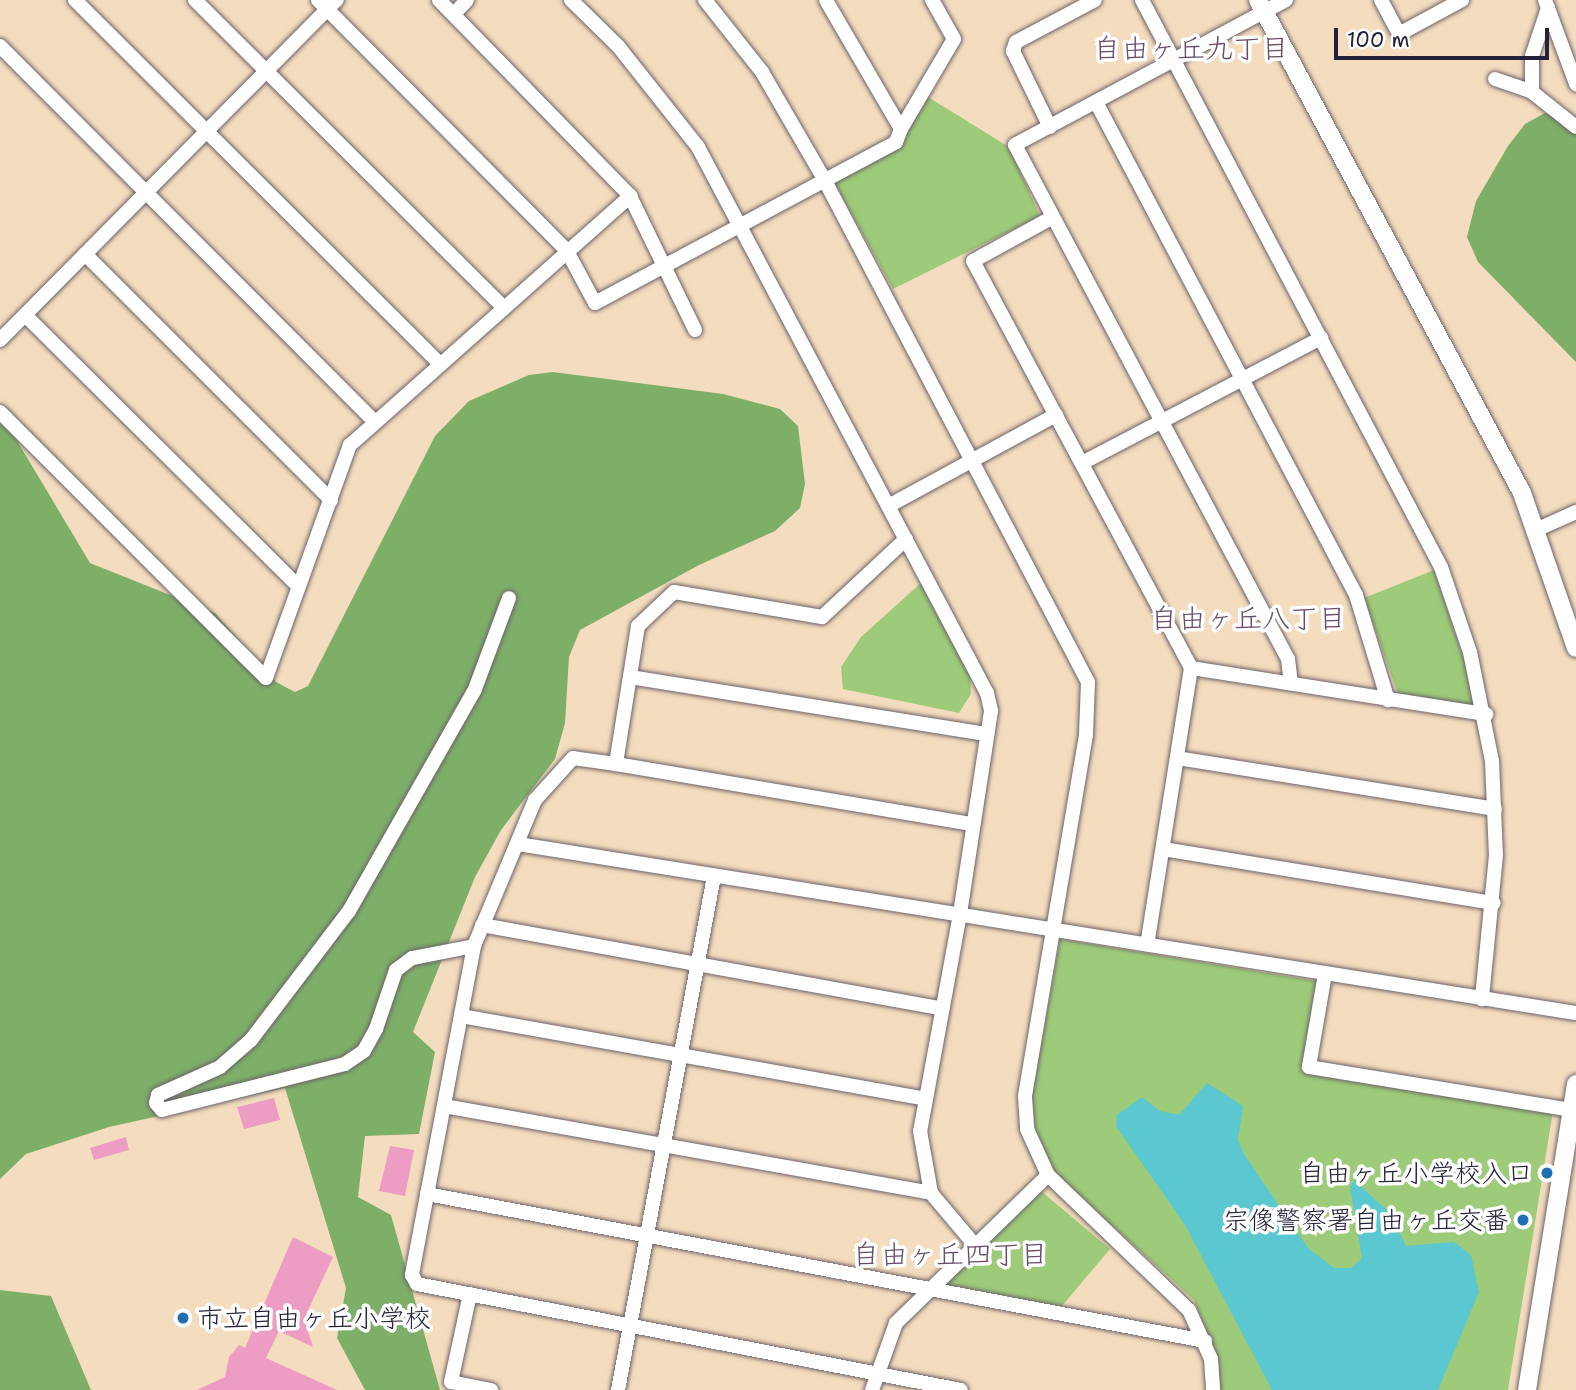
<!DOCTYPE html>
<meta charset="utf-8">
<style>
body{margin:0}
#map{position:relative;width:1576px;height:1390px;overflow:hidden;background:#f4dcbe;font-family:"Shantell Sans","Klee One",sans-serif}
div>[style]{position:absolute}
.green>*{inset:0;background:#9ecb79}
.forest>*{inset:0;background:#7eaf69}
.water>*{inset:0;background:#5ac7d1}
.building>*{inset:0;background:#ed9dc3}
.roads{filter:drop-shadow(0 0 2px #6c6369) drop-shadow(0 0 2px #6c6369)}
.minor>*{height:14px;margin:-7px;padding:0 7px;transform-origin:7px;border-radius:7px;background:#fff}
.tertiary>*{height:18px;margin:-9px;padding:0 9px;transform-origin:9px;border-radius:9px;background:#fff}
.dots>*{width:19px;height:19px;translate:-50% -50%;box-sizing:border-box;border:4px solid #fff;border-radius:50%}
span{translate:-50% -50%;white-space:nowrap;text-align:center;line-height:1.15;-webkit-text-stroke:7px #fff;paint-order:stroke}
.poi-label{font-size:26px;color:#22223b}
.right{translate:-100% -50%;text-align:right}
.left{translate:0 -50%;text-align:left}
.neighbourhood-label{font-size:28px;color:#694d6b}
.scale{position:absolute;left:1334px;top:28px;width:215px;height:32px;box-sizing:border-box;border:4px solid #22223b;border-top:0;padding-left:9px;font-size:21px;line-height:24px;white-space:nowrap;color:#22223b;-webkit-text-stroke:5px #fff;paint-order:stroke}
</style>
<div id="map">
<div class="green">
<div style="clip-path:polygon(928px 97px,1009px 147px,1040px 216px,893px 289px,833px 180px,899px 145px)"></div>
<div style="clip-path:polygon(1434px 570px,1478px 702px,1474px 707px,1398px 694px,1364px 598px)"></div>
<div style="clip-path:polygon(922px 582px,970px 669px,971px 694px,959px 713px,843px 689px,841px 667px,861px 637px)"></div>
<div style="clip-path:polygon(1060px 939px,1316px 981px,1302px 1070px,1553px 1111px,1508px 1390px,1219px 1390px,1219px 1362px,1194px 1300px,1049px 1168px,1036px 1139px,1032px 1098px)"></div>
<div style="clip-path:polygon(1041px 1191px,1110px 1249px,1061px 1307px,949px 1285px,947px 1280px)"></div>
</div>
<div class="forest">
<div style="clip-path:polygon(1545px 113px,1576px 125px,1576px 362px,1478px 262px,1467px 237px,1476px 201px,1508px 146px,1525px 124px)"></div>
<div style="clip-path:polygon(553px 372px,723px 394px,780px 409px,798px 426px,805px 484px,800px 508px,775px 531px,699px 565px,580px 630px,569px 657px,565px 723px,555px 759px,501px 830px,475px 877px,413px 1032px,435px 1052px,419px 1134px,365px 1136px,358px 1197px,391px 1215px,440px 1390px,365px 1390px,337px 1338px,346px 1288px,285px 1088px,109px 1127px,26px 1154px,0 1179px,0 423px,16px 439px,90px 563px,215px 613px,276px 682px,295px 692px,308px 686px,435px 436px,469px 401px,529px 375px)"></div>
<div style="clip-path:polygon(0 1290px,51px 1296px,91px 1390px,0 1390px)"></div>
</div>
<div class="water">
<div style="clip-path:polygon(1207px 1083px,1243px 1106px,1238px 1140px,1244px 1154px,1308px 1248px,1334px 1268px,1351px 1268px,1362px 1258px,1350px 1187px,1354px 1180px,1391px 1214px,1406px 1246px,1454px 1242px,1471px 1255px,1479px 1292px,1438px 1390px,1272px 1390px,1185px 1225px,1116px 1126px,1117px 1115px,1142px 1097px,1160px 1111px,1179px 1115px)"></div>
</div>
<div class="building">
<div style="clip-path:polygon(274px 1098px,280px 1120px,244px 1129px,237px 1107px)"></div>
<div style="clip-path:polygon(126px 1137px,129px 1150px,94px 1160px,90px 1148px)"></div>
<div style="clip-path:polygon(390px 1146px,414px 1150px,405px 1196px,379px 1191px)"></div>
<div style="clip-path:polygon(293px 1237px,333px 1257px,304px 1319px,313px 1347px,279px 1331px,266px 1358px,337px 1390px,197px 1390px,225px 1377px,229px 1357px,239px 1345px,245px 1348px)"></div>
</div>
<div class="roads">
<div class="minor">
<div style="left:75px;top:0;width:515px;rotate:44.92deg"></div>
<div style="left:195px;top:0;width:435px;rotate:44.9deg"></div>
<div style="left:318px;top:0;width:354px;rotate:45.2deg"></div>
<div style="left:567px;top:251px;width:59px;rotate:61.7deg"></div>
<div style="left:595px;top:303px;width:341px;rotate:-28.1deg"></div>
<div style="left:896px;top:142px;width:14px;rotate:-69deg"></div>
<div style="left:901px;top:129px;width:149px;rotate:-120.2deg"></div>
<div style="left:439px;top:0;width:274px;rotate:45.7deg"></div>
<div style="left:630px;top:196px;width:149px;rotate:64.1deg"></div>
<div style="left:571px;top:0;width:66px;rotate:44.4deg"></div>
<div style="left:618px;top:46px;width:129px;rotate:51.6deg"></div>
<div style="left:698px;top:147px;width:618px;rotate:62.11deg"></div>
<div style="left:987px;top:693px;width:18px;rotate:77deg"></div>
<div style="left:991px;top:711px;width:205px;rotate:98.7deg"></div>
<div style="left:960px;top:914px;width:221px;rotate:100.4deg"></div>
<div style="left:920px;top:1131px;width:63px;rotate:79.9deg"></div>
<div style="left:931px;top:1193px;width:67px;rotate:49.9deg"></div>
<div style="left:705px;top:0;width:92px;rotate:51.6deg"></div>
<div style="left:762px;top:72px;width:124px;rotate:59.9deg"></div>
<div style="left:824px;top:179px;width:568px;rotate:62.31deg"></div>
<div style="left:1088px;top:682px;width:53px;rotate:92.2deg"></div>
<div style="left:1086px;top:735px;width:367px;rotate:99.6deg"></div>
<div style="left:1025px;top:1097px;width:32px;rotate:86deg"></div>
<div style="left:1027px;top:1129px;width:51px;rotate:65.5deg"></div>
<div style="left:1048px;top:1175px;width:195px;rotate:43.8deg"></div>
<div style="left:1189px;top:1310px;width:54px;rotate:65.8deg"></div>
<div style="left:1211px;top:1359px;width:31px;rotate:86deg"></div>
<div style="left:1142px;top:0;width:641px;rotate:62.2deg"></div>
<div style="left:1441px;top:567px;width:90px;rotate:71.2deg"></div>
<div style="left:1470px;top:652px;width:111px;rotate:78.6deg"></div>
<div style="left:1492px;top:761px;width:94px;rotate:87.6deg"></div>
<div style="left:1496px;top:855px;width:145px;rotate:95.6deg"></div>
<div style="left:1286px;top:0;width:307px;rotate:151.9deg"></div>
<div style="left:1015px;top:145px;width:582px;rotate:62.03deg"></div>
<div style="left:1288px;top:659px;width:24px;rotate:83deg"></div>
<div style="left:1381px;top:0;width:38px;rotate:62deg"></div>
<div style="left:1399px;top:34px;width:72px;rotate:-28.4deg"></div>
<div style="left:1545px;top:0;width:90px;rotate:69.7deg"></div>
<div style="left:454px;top:14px;width:19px;rotate:-47deg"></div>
<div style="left:0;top:46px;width:531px;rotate:45.08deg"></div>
<div style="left:1495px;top:79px;width:39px;rotate:19deg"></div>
<div style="left:1532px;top:92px;width:56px;rotate:38.5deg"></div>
<div style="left:1532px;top:92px;width:36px;rotate:-90deg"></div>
<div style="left:1532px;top:56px;width:51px;rotate:-71.6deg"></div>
<div style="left:1096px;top:102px;width:557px;rotate:62.19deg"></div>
<div style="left:1356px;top:595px;width:110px;rotate:73.1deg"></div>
<div style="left:1050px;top:127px;width:85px;rotate:-116deg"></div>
<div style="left:1013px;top:51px;width:9px;rotate:-72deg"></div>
<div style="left:1016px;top:42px;width:89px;rotate:-28deg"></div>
<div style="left:901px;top:129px;width:104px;rotate:-59.5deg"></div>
<div style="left:954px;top:39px;width:45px;rotate:-119.4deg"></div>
<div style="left:1053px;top:217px;width:91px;rotate:151.2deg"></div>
<div style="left:973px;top:261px;width:462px;rotate:61.8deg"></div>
<div style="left:1191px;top:668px;width:280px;rotate:99deg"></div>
<div style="left:85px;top:254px;width:348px;rotate:45deg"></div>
<div style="left:25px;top:315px;width:383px;rotate:44.8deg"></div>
<div style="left:0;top:340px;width:479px;rotate:-45.3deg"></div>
<div style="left:0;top:412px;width:376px;rotate:45deg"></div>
<div style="left:266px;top:678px;width:248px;rotate:-70.2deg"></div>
<div style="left:350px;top:445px;width:375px;rotate:-41.6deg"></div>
<div style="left:1082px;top:463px;width:270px;rotate:-27.6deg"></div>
<div style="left:890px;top:505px;width:189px;rotate:-28.5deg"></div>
<div style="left:1538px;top:529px;width:42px;rotate:-24.1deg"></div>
<div style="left:906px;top:539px;width:115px;rotate:137.1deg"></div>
<div style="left:822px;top:617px;width:150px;rotate:-170.4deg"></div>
<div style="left:674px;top:592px;width:50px;rotate:136.6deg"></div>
<div style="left:638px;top:626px;width:140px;rotate:99.1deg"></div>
<div style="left:616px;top:764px;width:43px;rotate:-172.1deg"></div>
<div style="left:573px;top:758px;width:57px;rotate:132.1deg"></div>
<div style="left:535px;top:800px;width:158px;rotate:112.7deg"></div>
<div style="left:474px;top:946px;width:335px;rotate:100.7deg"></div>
<div style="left:412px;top:1275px;width:10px;rotate:61deg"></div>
<div style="left:417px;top:1284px;width:554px;rotate:11.03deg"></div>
<div style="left:1191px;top:668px;width:299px;rotate:8.9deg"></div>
<div style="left:630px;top:677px;width:362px;rotate:9.1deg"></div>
<div style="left:1177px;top:758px;width:322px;rotate:9.1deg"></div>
<div style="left:616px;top:764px;width:361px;rotate:9.6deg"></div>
<div style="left:518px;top:844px;width:1071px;rotate:9.08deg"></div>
<div style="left:1163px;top:849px;width:335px;rotate:9.3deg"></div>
<div style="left:482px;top:925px;width:468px;rotate:10.3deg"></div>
<div style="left:474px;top:946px;width:63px;rotate:169deg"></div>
<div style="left:412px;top:958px;width:20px;rotate:143deg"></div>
<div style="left:396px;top:970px;width:62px;rotate:108.7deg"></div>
<div style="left:376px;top:1029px;width:25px;rotate:119deg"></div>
<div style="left:364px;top:1051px;width:23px;rotate:146deg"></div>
<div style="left:345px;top:1064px;width:189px;rotate:165.9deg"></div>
<div style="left:162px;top:1110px;width:9px;rotate:-131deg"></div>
<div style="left:156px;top:1103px;width:8px;rotate:-76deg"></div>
<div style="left:158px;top:1095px;width:68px;rotate:-24.3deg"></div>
<div style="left:220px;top:1067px;width:41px;rotate:-41.1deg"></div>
<div style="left:251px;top:1040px;width:162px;rotate:-52.8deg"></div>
<div style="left:349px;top:911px;width:255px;rotate:-60.4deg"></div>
<div style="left:475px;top:689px;width:97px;rotate:-69.5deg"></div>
<div style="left:1325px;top:974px;width:94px;rotate:99.8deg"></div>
<div style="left:1309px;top:1067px;width:266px;rotate:9.3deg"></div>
<div style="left:461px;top:1016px;width:471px;rotate:10.1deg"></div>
<div style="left:444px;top:1106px;width:495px;rotate:10.1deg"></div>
<div style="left:427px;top:1194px;width:792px;rotate:10.7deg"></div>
<div style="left:470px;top:1294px;width:90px;rotate:102.2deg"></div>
<div style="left:451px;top:1382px;width:41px;rotate:11.3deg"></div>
<div style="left:618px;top:1390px;width:523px;rotate:-79.42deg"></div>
<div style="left:872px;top:1390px;width:71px;rotate:-70.3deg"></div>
<div style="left:896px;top:1323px;width:212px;rotate:-44.2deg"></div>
</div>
<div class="tertiary">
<div style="left:1258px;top:0;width:559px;rotate:61.83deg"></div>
<div style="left:1522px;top:493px;width:164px;rotate:70.8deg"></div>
<div style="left:1527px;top:1390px;width:310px;rotate:-80.9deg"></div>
</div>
</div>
<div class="dots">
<div style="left:1547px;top:1173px;background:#1f6fb2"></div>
<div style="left:1523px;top:1220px;background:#1f6fb2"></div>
<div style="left:183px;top:1318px;background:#1f6fb2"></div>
</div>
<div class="poi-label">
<span class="right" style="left:1533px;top:1173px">自由ヶ丘小学校入口</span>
<span class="right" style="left:1509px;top:1220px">宗像警察署自由ヶ丘交番</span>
<span class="left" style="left:197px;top:1318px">市立自由ヶ丘小学校</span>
</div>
<div class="neighbourhood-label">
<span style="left:1191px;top:48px">自由ヶ丘九丁目</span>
<span style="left:1248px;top:618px">自由ヶ丘八丁目</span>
<span style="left:950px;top:1254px">自由ヶ丘四丁目</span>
</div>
<div class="scale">100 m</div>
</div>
